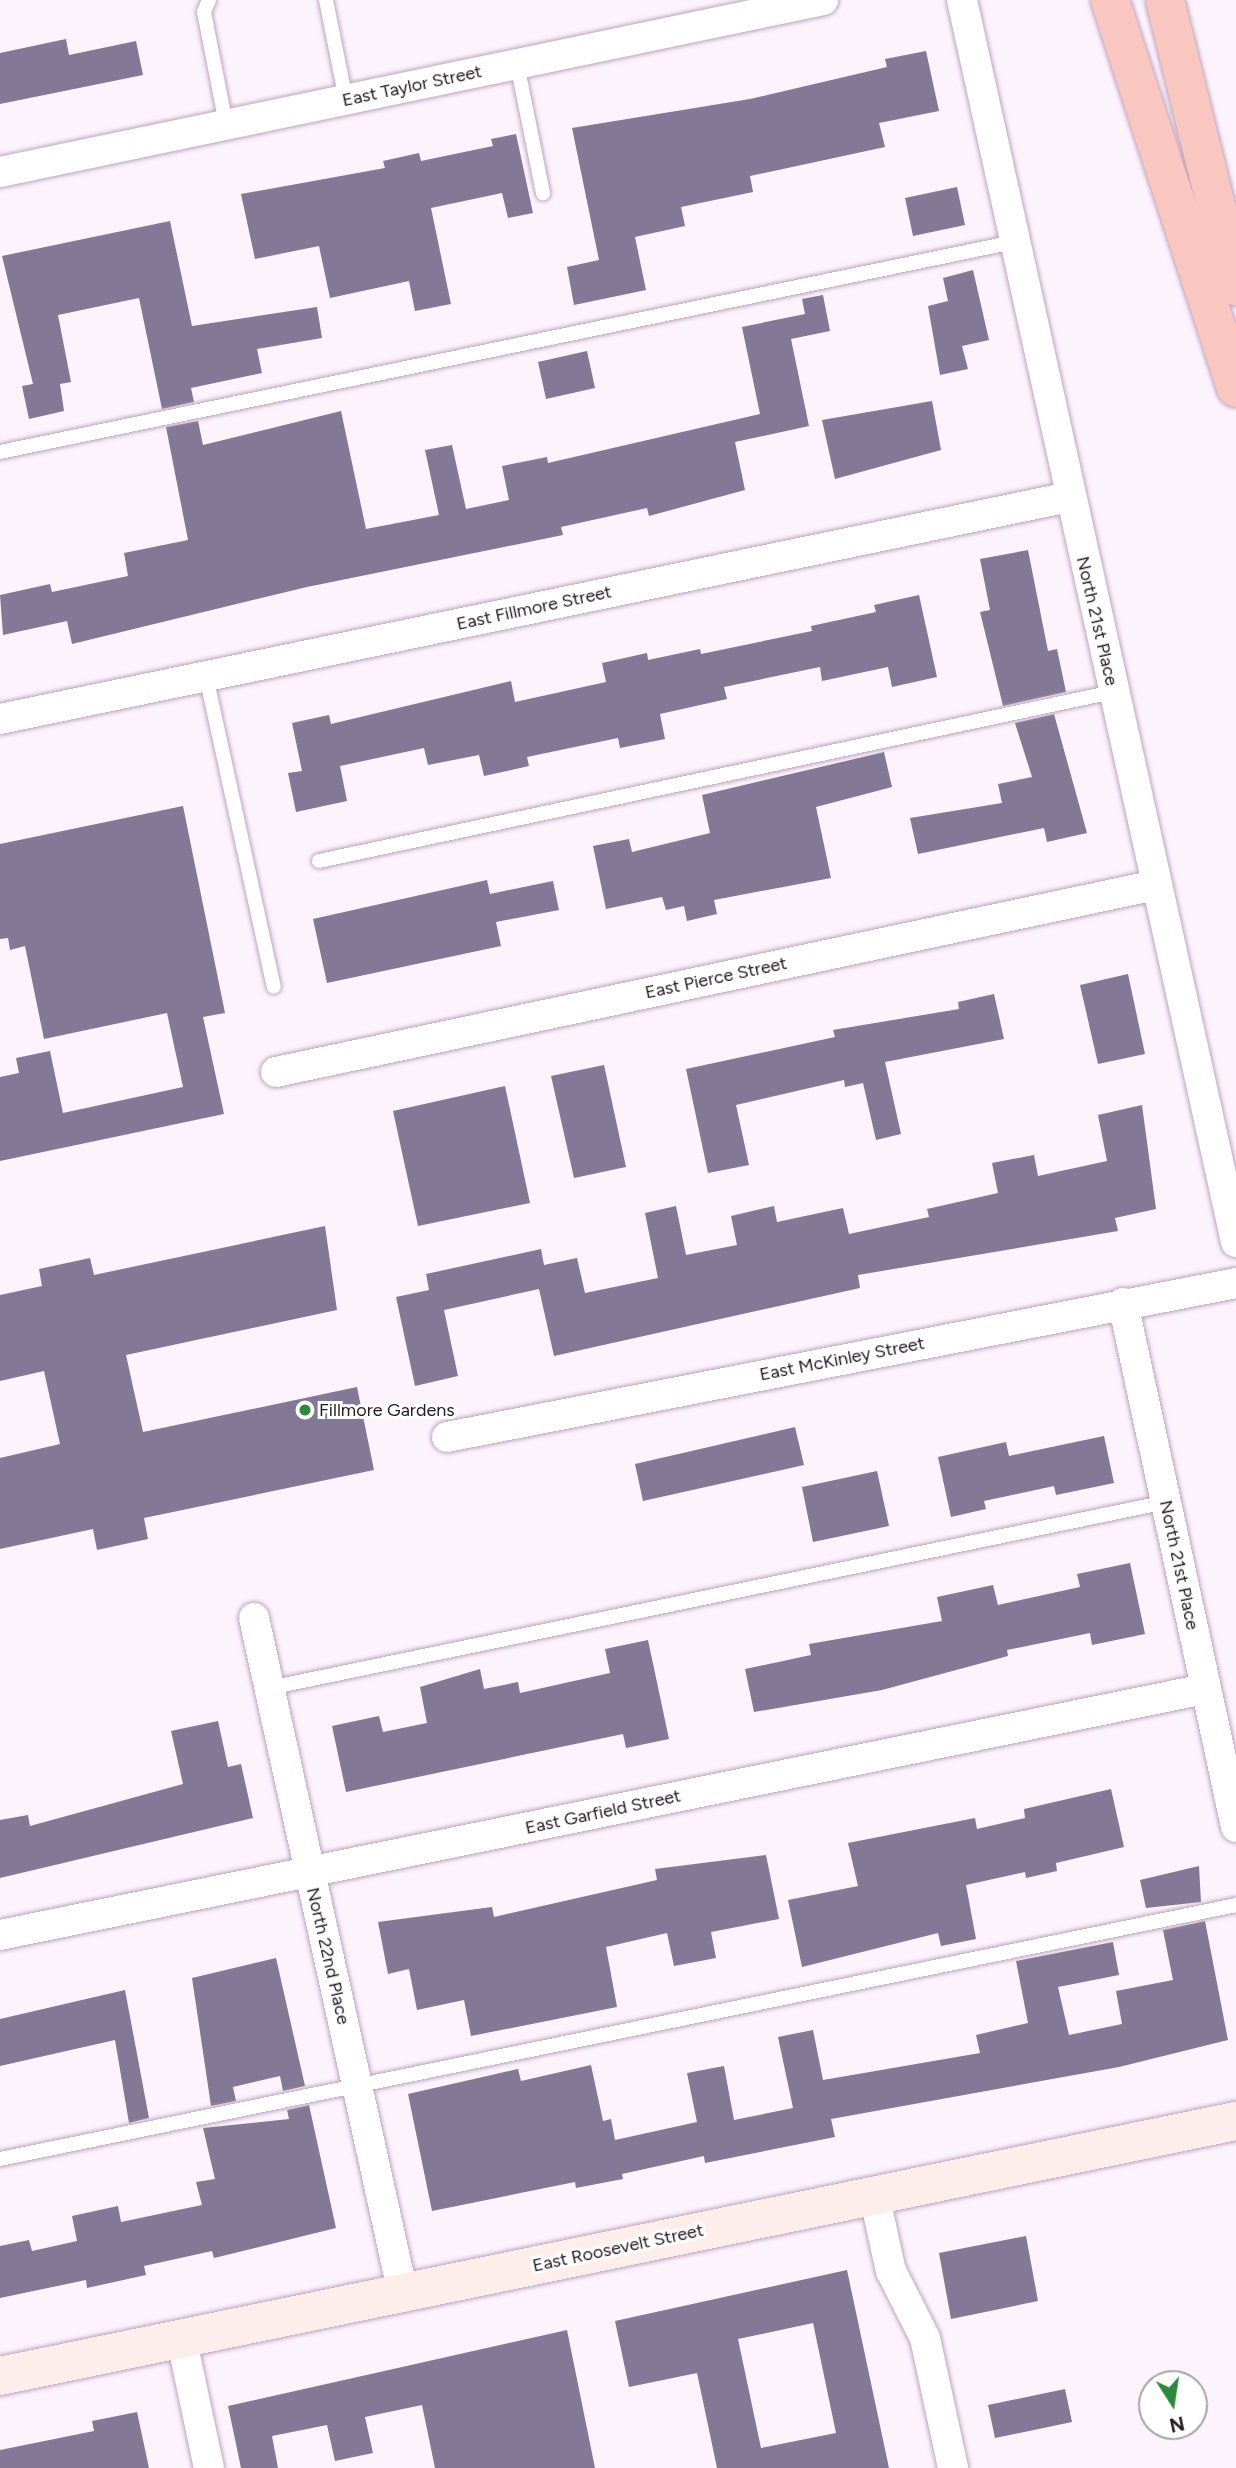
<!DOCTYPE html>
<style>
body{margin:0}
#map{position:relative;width:1236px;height:2468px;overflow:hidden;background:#fdf3fd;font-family:Figtree,sans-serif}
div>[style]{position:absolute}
.building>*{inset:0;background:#837895}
.roads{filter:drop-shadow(0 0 2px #bea4bd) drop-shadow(0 0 2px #bea4bd)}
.lane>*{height:14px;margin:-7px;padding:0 7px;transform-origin:7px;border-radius:7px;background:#fff}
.street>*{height:30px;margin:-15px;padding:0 15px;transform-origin:15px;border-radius:15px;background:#fff}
.secondary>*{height:38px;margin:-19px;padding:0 19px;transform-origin:19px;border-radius:19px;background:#fdeeec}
.highway>*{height:38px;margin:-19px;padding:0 19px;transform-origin:19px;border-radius:19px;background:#f9c7c0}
.dots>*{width:19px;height:19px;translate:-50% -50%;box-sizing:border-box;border:4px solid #fff;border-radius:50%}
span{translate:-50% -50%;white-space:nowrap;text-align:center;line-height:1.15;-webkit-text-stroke:6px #fff;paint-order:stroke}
.street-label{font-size:18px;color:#231922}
.poi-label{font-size:18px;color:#231922}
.left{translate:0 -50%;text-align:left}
.north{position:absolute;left:1138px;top:2370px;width:70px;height:70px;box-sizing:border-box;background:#fff;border:2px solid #a7a3a7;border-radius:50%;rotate:168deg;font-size:19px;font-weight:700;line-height:28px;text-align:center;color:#231922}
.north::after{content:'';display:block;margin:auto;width:24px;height:32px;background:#2b8a3d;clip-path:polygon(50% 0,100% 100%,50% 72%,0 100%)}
</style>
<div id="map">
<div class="building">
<div style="clip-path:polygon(66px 39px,69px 55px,136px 41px,143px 75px,0 104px,0 53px)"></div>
<div style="clip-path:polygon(926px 51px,939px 111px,879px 123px,885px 147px,750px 176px,753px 192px,681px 207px,685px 226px,635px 237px,646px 290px,574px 305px,567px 267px,599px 260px,572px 128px,750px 99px,887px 67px,885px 59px)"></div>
<div style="clip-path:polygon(516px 134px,533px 213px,508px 218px,502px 193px,431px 208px,451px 304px,415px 311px,409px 281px,330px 298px,319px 246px,255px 259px,241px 194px,385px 168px,383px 161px,419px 153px,421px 161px,493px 146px,491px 139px)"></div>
<div style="clip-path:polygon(957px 187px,965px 225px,913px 236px,905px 198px)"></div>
<div style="clip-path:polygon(170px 221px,192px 326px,317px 307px,322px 338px,257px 349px,262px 373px,191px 388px,194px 402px,162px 409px,139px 298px,58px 315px,71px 382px,60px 384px,64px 411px,29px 419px,22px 386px,33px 384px,2px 256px)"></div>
<div style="clip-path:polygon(973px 270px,989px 340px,962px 346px,968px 369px,940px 375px,928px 306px,948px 301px,943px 278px)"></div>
<div style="clip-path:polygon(823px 295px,830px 331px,791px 339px,809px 426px,735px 442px,745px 490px,649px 516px,647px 508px,561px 527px,563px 535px,307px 587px,72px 644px,67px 621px,3px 635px,0 595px,50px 584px,52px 592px,128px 576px,124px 553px,188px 540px,166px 427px,198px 421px,203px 445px,341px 411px,366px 529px,439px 515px,425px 450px,452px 445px,466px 509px,509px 500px,502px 466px,547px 457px,548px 463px,760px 414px,742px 327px,805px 314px,802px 299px)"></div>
<div style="clip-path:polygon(587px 351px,595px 388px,546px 399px,538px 362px)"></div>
<div style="clip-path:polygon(932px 401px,941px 450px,835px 479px,822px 420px)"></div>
<div style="clip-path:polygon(1028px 550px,1048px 651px,1057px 649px,1066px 692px,1003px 706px,980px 612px,990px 610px,980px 559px)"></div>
<div style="clip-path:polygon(919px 595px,937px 677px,892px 687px,888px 667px,822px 681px,820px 667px,724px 687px,727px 699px,660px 714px,665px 739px,620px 748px,618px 738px,527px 757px,529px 766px,484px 776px,479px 755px,428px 765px,424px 748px,340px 766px,347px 801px,296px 812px,288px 773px,302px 771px,292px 723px,329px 715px,331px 724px,511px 681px,515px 702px,606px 682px,602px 663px,647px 653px,648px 660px,700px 649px,701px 654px,812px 631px,811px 626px,876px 612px,874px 605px)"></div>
<div style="clip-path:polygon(1054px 714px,1087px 833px,1047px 842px,1044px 828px,918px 854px,910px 818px,1002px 803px,998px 784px,1032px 777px,1015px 723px)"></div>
<div style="clip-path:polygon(884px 752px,892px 787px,816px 807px,831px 878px,714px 900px,717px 914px,687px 921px,684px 906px,666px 910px,662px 897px,606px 909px,593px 846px,629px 839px,632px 852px,710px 833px,702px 795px)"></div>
<div style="clip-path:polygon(183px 806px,225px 1013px,203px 1017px,224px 1114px,0 1161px,0 1077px,19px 1073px,16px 1058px,50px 1051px,63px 1113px,183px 1087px,167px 1013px,44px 1039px,25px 946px,10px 950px,8px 938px,0 939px,0 844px)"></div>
<div style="clip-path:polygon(487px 880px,490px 894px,553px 881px,559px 910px,496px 922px,501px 946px,327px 983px,313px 919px)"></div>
<div style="clip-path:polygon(1128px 974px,1145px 1054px,1098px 1064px,1080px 985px)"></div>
<div style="clip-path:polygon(994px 994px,1004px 1039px,885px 1062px,901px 1134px,876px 1140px,863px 1083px,845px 1087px,844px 1080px,736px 1105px,749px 1165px,708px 1173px,686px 1069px,835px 1037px,833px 1030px,959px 1009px,958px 1002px)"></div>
<div style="clip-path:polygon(604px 1065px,626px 1167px,574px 1178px,551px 1076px)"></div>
<div style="clip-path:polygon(505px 1086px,530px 1203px,418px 1226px,393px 1111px)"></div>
<div style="clip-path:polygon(1142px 1105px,1156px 1209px,1115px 1218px,1118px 1231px,858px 1275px,860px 1288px,554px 1356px,539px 1289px,444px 1310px,458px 1376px,415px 1386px,396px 1297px,429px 1290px,426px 1274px,541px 1249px,544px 1265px,577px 1258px,585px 1293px,658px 1278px,645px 1213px,676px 1206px,686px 1255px,737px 1245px,731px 1216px,774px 1206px,777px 1222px,843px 1208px,849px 1234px,929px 1217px,927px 1209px,998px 1193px,992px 1163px,1034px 1155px,1038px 1176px,1107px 1161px,1098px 1115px)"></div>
<div style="clip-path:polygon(325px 1226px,337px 1310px,126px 1355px,143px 1432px,357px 1387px,374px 1470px,144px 1518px,148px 1539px,97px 1550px,93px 1529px,0 1549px,0 1458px,60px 1444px,44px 1371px,0 1381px,0 1295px,42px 1286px,39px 1269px,90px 1258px,94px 1275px)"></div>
<div style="clip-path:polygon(795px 1427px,804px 1465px,643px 1501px,635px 1464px)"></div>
<div style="clip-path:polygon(1104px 1436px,1114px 1483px,1056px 1495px,1054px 1486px,984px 1501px,986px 1509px,951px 1517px,938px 1457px,1006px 1442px,1009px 1456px)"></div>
<div style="clip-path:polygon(877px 1471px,889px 1526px,813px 1542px,802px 1487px)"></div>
<div style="clip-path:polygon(1130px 1563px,1145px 1634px,1092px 1645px,1090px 1633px,1007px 1650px,1008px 1656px,882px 1690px,754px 1712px,745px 1669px,811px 1655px,809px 1644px,942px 1621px,937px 1597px,993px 1585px,998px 1605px,1080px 1587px,1077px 1574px)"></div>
<div style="clip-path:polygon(648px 1640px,669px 1739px,626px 1748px,623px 1734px,346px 1792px,332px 1726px,379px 1716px,383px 1732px,427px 1723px,420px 1687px,480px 1669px,484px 1689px,518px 1682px,520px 1693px,610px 1673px,605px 1649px)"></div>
<div style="clip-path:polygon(218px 1721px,228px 1767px,241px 1764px,253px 1818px,0 1878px,0 1820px,28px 1815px,30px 1826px,183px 1784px,171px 1731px)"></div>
<div style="clip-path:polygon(1111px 1789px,1124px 1847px,1056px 1863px,1057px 1871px,1026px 1878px,1025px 1872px,966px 1885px,976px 1939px,941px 1946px,938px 1933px,802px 1967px,788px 1900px,858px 1886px,848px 1843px,975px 1818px,977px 1829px,1025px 1818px,1024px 1809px)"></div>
<div style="clip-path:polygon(766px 1855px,779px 1919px,711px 1932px,716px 1958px,674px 1966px,667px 1933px,606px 1947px,617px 2007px,471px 2036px,464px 2000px,417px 2010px,409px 1969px,388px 1974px,378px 1922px,492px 1907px,494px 1917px,657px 1880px,655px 1869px)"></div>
<div style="clip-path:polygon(1199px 1866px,1201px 1902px,1146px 1908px,1140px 1880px)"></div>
<div style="clip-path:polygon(1205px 1921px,1228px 2040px,1119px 2067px,831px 2119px,835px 2137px,705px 2163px,704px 2156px,622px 2174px,623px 2179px,576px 2188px,575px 2182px,432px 2211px,408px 2094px,518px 2069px,521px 2081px,591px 2065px,603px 2121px,611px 2119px,615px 2140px,697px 2122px,687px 2073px,724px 2066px,734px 2120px,793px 2108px,778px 2037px,813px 2030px,823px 2080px,980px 2053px,976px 2035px,1028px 2023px,1016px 1961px,1113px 1942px,1119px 1975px,1058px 1987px,1069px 2035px,1122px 2024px,1116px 1991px,1173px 1980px,1163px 1930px)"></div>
<div style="clip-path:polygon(276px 1958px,305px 2086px,283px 2091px,280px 2076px,233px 2087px,236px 2101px,211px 2106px,192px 1978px)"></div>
<div style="clip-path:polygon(125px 1990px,149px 2118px,129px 2123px,115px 2040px,0 2066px,0 2019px)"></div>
<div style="clip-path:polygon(309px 2105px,336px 2228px,214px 2258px,212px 2251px,144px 2266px,146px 2275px,87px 2288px,86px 2280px,0 2298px,0 2246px,29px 2240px,32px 2251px,77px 2241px,72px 2216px,118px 2206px,121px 2222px,202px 2205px,196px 2182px,215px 2179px,203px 2128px,289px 2119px,287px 2110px)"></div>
<div style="clip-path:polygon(1026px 2236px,1038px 2301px,951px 2319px,939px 2253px)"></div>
<div style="clip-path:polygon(evenodd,847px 2270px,889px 2468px,717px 2468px,697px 2373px,629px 2387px,615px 2321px,847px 2270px,813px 2323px,836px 2433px,761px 2448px,738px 2339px,813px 2323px)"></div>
<div style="clip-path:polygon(567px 2330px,595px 2468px,435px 2468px,422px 2405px,365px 2417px,373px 2453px,335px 2461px,327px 2425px,272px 2436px,278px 2468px,241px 2468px,228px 2406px)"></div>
<div style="clip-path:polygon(1065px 2389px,1072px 2422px,995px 2438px,988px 2405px)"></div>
<div style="clip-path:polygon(137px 2412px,149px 2468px,0 2468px,0 2450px,94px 2431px,92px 2421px)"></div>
</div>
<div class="roads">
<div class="lane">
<div style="left:209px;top:0;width:13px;rotate:113deg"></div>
<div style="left:204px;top:12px;width:114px;rotate:78.9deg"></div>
<div style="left:326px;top:0;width:102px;rotate:78.7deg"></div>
<div style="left:517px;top:64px;width:132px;rotate:78.6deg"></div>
<div style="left:0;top:452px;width:1036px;rotate:-11.7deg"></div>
<div style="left:206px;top:676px;width:318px;rotate:77.7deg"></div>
<div style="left:319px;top:861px;width:812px;rotate:-12.02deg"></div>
<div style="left:269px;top:1688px;width:916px;rotate:-11.71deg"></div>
<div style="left:0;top:2159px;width:1262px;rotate:-11.61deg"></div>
</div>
<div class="street">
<div style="left:962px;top:0;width:1272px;rotate:77.56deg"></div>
<div style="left:0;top:172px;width:841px;rotate:-11.8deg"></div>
<div style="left:0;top:719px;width:1092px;rotate:-11.73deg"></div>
<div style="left:276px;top:1072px;width:900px;rotate:-12deg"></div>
<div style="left:1123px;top:1303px;width:536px;rotate:77.83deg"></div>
<div style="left:447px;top:1437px;width:804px;rotate:-11.04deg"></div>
<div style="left:254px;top:1618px;width:692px;rotate:77.57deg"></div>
<div style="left:0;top:1935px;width:1230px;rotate:-11.54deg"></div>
<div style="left:874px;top:2194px;width:79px;rotate:77.6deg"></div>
<div style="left:891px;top:2271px;width:75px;rotate:63.1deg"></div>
<div style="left:925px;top:2338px;width:133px;rotate:77.8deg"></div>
<div style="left:182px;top:2341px;width:130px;rotate:78deg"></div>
</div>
<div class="secondary">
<div style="left:0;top:2376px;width:1262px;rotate:-11.66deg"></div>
</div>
<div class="highway">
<div style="left:1110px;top:0;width:408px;rotate:72deg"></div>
<div style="left:1165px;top:0;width:295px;rotate:76.1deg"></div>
</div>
</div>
<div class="dots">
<div style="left:305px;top:1410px;background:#2b8a3d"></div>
</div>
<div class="street-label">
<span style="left:412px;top:86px;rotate:-12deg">East Taylor Street</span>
<span style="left:534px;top:608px;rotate:-12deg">East Fillmore Street</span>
<span style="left:1097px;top:621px;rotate:77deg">North 21st Place</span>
<span style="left:716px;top:978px;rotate:-12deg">East Pierce Street</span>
<span style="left:842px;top:1359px;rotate:-11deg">East McKinley Street</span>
<span style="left:1179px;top:1565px;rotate:78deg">North 21st Place</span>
<span style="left:603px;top:1812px;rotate:-12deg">East Garfield Street</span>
<span style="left:328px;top:1956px;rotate:77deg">North 22nd Place</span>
<span style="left:618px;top:2248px;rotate:-12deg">East Roosevelt Street</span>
</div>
<div class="poi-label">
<span class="left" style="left:319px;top:1410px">Fillmore Gardens</span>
</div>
<div class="north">N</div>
</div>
